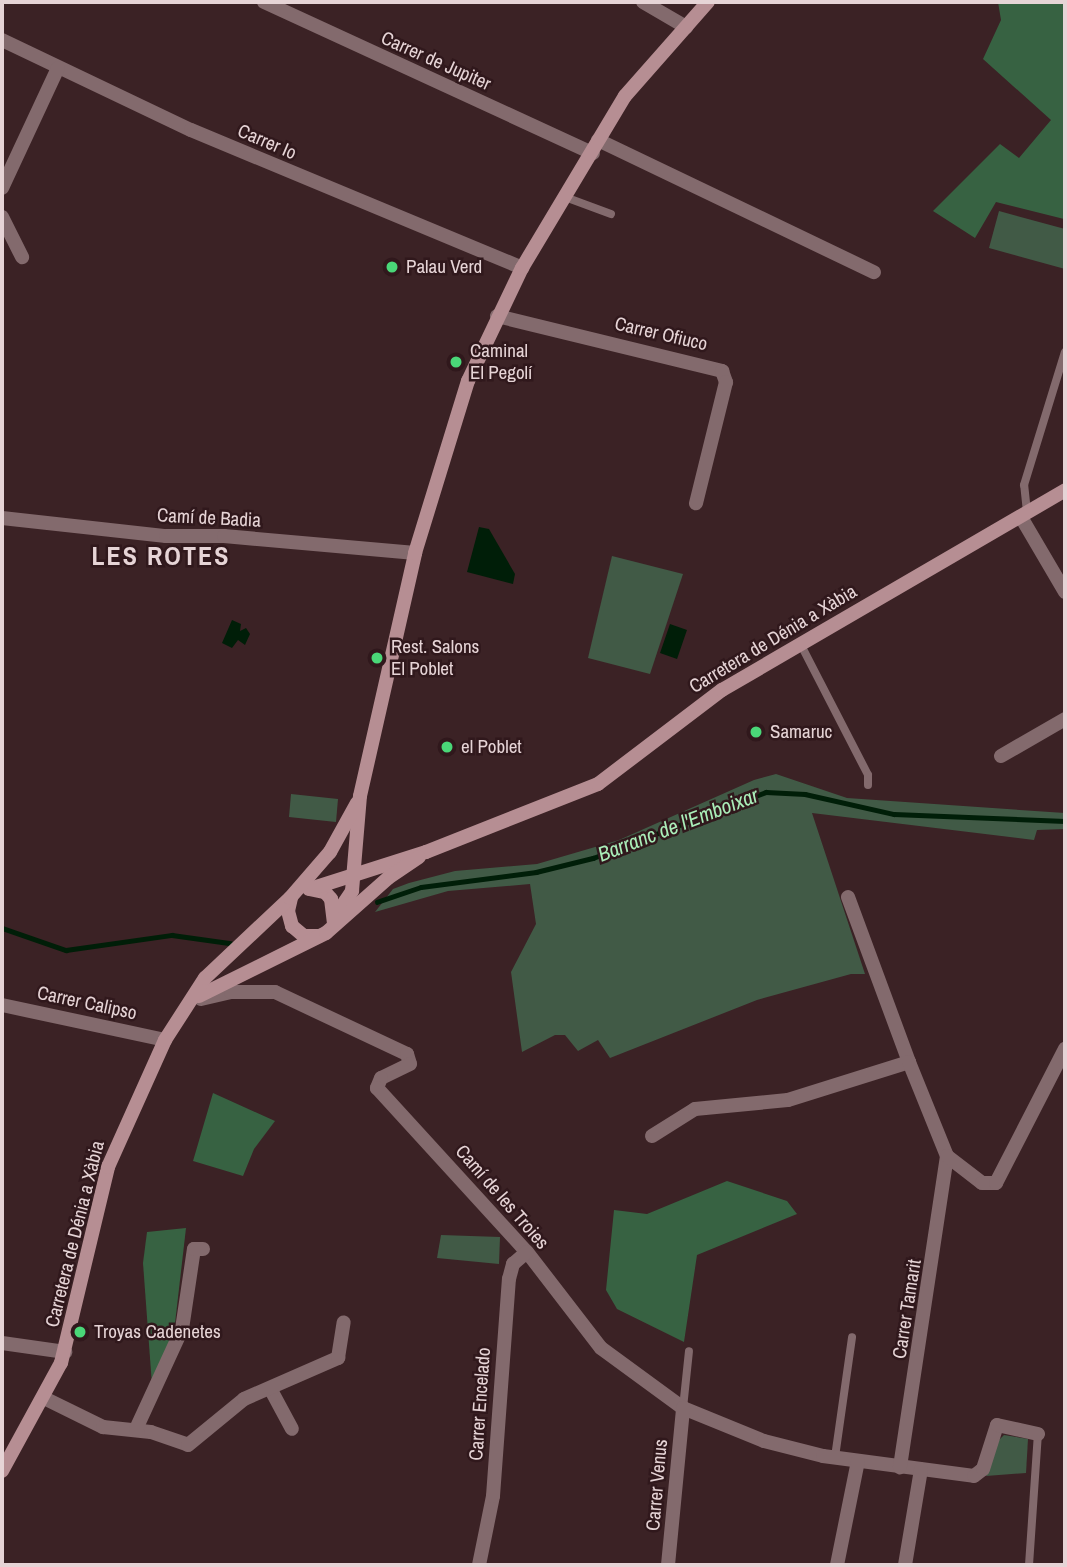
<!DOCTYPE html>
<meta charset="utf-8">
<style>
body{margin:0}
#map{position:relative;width:1067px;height:1567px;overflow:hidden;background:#3b2225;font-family:"Archivo Narrow",sans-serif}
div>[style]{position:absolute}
.green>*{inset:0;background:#415a46}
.forest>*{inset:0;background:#376242}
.water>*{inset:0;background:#001e08}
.stream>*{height:4.5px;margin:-2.25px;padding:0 2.25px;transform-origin:2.25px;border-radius:2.25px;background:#001e08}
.lane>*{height:8px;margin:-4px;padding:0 4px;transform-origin:4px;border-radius:4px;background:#836a6d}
.street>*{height:14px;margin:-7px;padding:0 7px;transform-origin:7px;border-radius:7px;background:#836a6d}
.secondary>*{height:14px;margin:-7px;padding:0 7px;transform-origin:7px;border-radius:7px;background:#b68e93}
.dots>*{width:19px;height:19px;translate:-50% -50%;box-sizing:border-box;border:4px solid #30181c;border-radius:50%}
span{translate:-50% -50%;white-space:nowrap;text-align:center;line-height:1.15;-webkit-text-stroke:5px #30181c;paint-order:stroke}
.street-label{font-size:19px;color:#e6d4d6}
.poi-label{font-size:19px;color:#e6d4d6}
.left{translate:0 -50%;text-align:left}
.water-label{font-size:21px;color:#aaeeb9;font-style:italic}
.district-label{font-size:26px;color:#e6d4d6;font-weight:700;letter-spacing:2px}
.frame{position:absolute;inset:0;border:4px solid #e6d4d6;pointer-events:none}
</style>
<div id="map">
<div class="green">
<div style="clip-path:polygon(999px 211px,1065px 229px,1065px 269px,989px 248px)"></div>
<div style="clip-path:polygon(612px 556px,683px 574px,650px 674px,588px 658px)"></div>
<div style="clip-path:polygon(776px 774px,847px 798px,1065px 813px,1065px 829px,1037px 830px,1034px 840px,812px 813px,865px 974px,851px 974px,757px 1000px,610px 1058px,598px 1040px,578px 1051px,565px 1035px,555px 1035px,522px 1052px,511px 972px,536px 924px,530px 884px,448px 891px,375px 912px,393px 889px,409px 883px,455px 871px,537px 864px,619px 840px,754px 780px)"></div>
<div style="clip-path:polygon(291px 794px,338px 799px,336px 822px,289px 817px)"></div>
<div style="clip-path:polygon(441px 1235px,500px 1237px,499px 1264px,437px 1258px)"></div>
<div style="clip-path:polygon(1004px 1435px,1028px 1439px,1026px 1473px,986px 1476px,997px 1442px)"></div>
</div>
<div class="forest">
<div style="clip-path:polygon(998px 2px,1065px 2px,1065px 215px,1064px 219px,996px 202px,975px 238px,933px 211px,1000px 144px,1019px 158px,1051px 120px,983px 59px,1001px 20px)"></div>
<div style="clip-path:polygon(213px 1093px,275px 1121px,254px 1149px,243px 1176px,193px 1161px)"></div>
<div style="clip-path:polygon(727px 1181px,787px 1201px,797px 1214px,697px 1255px,684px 1342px,617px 1309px,606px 1290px,614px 1210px,647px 1214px)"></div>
<div style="clip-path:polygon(186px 1228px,174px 1332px,152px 1385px,143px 1263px,147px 1232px)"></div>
</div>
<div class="water">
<div style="clip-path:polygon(479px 527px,489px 529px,515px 574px,513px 584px,467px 572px)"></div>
<div style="clip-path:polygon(232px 620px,241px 624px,240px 631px,246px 628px,250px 634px,245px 645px,238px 640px,232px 648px,222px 643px)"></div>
<div style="clip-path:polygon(670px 624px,687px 630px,677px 659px,660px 653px)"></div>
</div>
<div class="stream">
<div style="left:377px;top:902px;width:46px;rotate:-18.8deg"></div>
<div style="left:421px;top:887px;width:116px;rotate:-7.4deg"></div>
<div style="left:536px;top:872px;width:59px;rotate:-13.8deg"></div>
<div style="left:593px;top:858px;width:185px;rotate:-20.9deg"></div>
<div style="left:766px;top:792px;width:39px;rotate:3deg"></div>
<div style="left:805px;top:794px;width:91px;rotate:12.7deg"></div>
<div style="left:894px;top:814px;width:171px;rotate:2.3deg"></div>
<div style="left:2px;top:928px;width:68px;rotate:19deg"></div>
<div style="left:66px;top:950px;width:107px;rotate:-8.1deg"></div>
<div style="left:172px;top:935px;width:59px;rotate:7.9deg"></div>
</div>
<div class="lane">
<div style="left:565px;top:197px;width:49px;rotate:20.3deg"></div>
<div style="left:1027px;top:512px;width:27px;rotate:-96deg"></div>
<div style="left:1024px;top:485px;width:139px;rotate:-72.9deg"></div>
<div style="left:801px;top:645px;width:146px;rotate:62.7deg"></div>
<div style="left:868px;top:775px;width:10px;rotate:90deg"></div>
<div style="left:683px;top:1408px;width:57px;rotate:-84deg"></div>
<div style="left:835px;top:1457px;width:121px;rotate:-81.9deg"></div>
<div style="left:1029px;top:1565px;width:131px;rotate:-86.1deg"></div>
</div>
<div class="street">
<div style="left:264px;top:2px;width:362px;rotate:24.7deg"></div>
<div style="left:643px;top:2px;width:50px;rotate:30.2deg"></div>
<div style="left:2px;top:40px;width:209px;rotate:25.5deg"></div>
<div style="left:191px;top:130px;width:359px;rotate:22.6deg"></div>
<div style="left:598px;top:140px;width:306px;rotate:25.6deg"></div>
<div style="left:2px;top:188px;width:132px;rotate:-65deg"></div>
<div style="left:2px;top:217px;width:45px;rotate:63.4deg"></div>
<div style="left:497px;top:316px;width:232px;rotate:13.7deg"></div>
<div style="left:722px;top:371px;width:12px;rotate:70deg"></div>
<div style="left:726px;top:382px;width:125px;rotate:103.9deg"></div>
<div style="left:1021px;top:517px;width:87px;rotate:59.6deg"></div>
<div style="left:2px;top:518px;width:165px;rotate:6.3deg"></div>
<div style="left:166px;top:536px;width:58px"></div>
<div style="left:224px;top:536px;width:192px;rotate:5.1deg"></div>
<div style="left:1001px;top:756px;width:74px;rotate:-30deg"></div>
<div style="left:848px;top:897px;width:176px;rotate:69.7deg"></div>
<div style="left:201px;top:999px;width:31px;rotate:-13deg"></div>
<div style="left:231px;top:992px;width:44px"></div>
<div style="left:275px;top:992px;width:146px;rotate:25.2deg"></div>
<div style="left:407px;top:1054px;width:10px;rotate:73deg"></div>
<div style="left:410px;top:1064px;width:32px;rotate:154deg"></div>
<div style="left:381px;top:1078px;width:11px;rotate:112deg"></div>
<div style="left:377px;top:1088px;width:222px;rotate:47.6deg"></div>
<div style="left:527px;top:1252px;width:121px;rotate:52.4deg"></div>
<div style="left:601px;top:1348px;width:102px;rotate:36.2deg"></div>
<div style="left:683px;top:1408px;width:87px;rotate:22.2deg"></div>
<div style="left:764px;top:1441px;width:61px;rotate:14.3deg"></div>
<div style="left:823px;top:1456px;width:152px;rotate:7.5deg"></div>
<div style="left:974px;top:1476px;width:11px;rotate:-38deg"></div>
<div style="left:983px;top:1469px;width:46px;rotate:-72.3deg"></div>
<div style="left:997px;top:1425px;width:42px;rotate:12.4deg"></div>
<div style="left:2px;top:1005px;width:167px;rotate:12.1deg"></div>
<div style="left:652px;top:1136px;width:51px;rotate:-32.1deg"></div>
<div style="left:695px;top:1109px;width:93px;rotate:-5.5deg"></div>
<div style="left:788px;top:1100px;width:127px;rotate:-17.4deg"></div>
<div style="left:909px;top:1062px;width:101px;rotate:68deg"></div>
<div style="left:947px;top:1156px;width:315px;rotate:98.6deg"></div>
<div style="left:947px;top:1156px;width:44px;rotate:37.6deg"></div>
<div style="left:982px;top:1183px;width:14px"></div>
<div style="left:996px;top:1183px;width:151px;rotate:-62.8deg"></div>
<div style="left:2px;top:1343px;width:64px;rotate:8.1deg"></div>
<div style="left:271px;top:1390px;width:44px;rotate:61.7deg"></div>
<div style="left:44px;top:1398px;width:66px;rotate:26.2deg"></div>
<div style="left:103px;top:1427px;width:48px;rotate:5.9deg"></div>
<div style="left:151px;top:1432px;width:39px;rotate:19deg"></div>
<div style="left:188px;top:1445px;width:72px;rotate:-39.4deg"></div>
<div style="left:244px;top:1399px;width:103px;rotate:-23.6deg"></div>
<div style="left:338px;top:1358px;width:36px;rotate:-81deg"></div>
<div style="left:136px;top:1429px;width:110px;rotate:-65.3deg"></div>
<div style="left:182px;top:1329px;width:81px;rotate:-81.5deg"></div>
<div style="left:194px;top:1249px;width:9px"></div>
<div style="left:479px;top:1565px;width:70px;rotate:-78.5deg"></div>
<div style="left:493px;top:1496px;width:218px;rotate:-85.8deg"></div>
<div style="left:509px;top:1279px;width:16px;rotate:-75deg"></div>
<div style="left:513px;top:1264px;width:18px;rotate:-41deg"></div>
<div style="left:668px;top:1565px;width:158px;rotate:-84.5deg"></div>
<div style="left:837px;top:1565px;width:106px;rotate:-78.6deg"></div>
<div style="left:905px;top:1565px;width:97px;rotate:-80.5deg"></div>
</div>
<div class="secondary">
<div style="left:309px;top:889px;width:16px;rotate:11deg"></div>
<div style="left:325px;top:892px;width:9px;rotate:49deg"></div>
<div style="left:331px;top:899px;width:23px;rotate:83deg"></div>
<div style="left:310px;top:889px;width:122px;rotate:-17.7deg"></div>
<div style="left:426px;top:852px;width:185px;rotate:-21.6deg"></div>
<div style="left:598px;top:784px;width:156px;rotate:-37.2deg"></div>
<div style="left:722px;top:690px;width:397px;rotate:-30.2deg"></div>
<div style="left:291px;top:898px;width:13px;rotate:103deg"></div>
<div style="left:288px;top:911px;width:16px;rotate:75deg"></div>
<div style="left:292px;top:926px;width:16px;rotate:40deg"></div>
<div style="left:304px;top:936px;width:15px"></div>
<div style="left:336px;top:915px;width:29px;rotate:-56deg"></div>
<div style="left:352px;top:891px;width:95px;rotate:-85.2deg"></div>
<div style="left:360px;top:796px;width:249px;rotate:-77.2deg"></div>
<div style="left:415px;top:553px;width:180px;rotate:-72.9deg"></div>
<div style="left:468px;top:381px;width:125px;rotate:-64.5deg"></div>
<div style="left:522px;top:268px;width:200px;rotate:-59.1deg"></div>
<div style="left:625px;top:96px;width:125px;rotate:-48.6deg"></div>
<div style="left:199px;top:996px;width:142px;rotate:-26.4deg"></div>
<div style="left:326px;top:933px;width:83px;rotate:-41.6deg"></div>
<div style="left:388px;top:878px;width:37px;rotate:-34deg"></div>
<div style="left:2px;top:1471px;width:123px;rotate:-61.4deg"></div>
<div style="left:61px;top:1363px;width:202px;rotate:-76.5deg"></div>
<div style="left:108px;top:1167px;width:139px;rotate:-65.8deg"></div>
<div style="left:165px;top:1040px;width:74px;rotate:-57.2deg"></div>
<div style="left:205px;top:978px;width:117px;rotate:-43.3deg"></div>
<div style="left:290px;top:898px;width:61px;rotate:-49deg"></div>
<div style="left:330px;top:852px;width:56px;rotate:-61.1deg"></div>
</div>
<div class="dots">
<div style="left:392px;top:267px;background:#4ad778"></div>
<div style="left:456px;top:362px;background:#4ad778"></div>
<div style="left:377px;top:658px;background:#4ad778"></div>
<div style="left:756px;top:732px;background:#4ad778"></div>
<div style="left:447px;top:747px;background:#4ad778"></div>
<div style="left:80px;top:1332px;background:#4ad778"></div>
</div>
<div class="street-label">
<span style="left:436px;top:61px;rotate:24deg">Carrer de Jupiter</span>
<span style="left:267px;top:142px;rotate:23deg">Carrer Io</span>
<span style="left:661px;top:334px;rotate:13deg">Carrer Ofiuco</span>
<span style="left:209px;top:518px;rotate:3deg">Camí de Badia</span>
<span style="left:773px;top:639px;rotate:-31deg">Carretera de Dénia a Xàbia</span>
<span style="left:87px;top:1003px;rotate:12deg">Carrer Calipso</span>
<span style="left:502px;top:1197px;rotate:49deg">Camí de les Troies</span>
<span style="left:75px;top:1234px;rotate:-76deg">Carretera de Dénia a Xàbia</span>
<span style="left:907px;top:1309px;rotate:-81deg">Carrer Tamarit</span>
<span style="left:480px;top:1404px;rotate:-86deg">Carrer Encelado</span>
<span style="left:657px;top:1485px;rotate:-85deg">Carrer Venus</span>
</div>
<div class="poi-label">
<span class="left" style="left:406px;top:267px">Palau Verd</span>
<span class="left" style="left:470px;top:362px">Caminal<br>El Pegolí</span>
<span class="left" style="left:391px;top:658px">Rest. Salons<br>El Poblet</span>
<span class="left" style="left:770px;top:732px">Samaruc</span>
<span class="left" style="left:461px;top:747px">el Poblet</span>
<span class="left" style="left:94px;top:1332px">Troyas Cadenetes</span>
</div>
<div class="water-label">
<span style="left:678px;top:825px;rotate:-21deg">Barranc de l'Emboixar</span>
</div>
<div class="district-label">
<span style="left:161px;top:556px">LES ROTES</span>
</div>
<div class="frame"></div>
</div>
